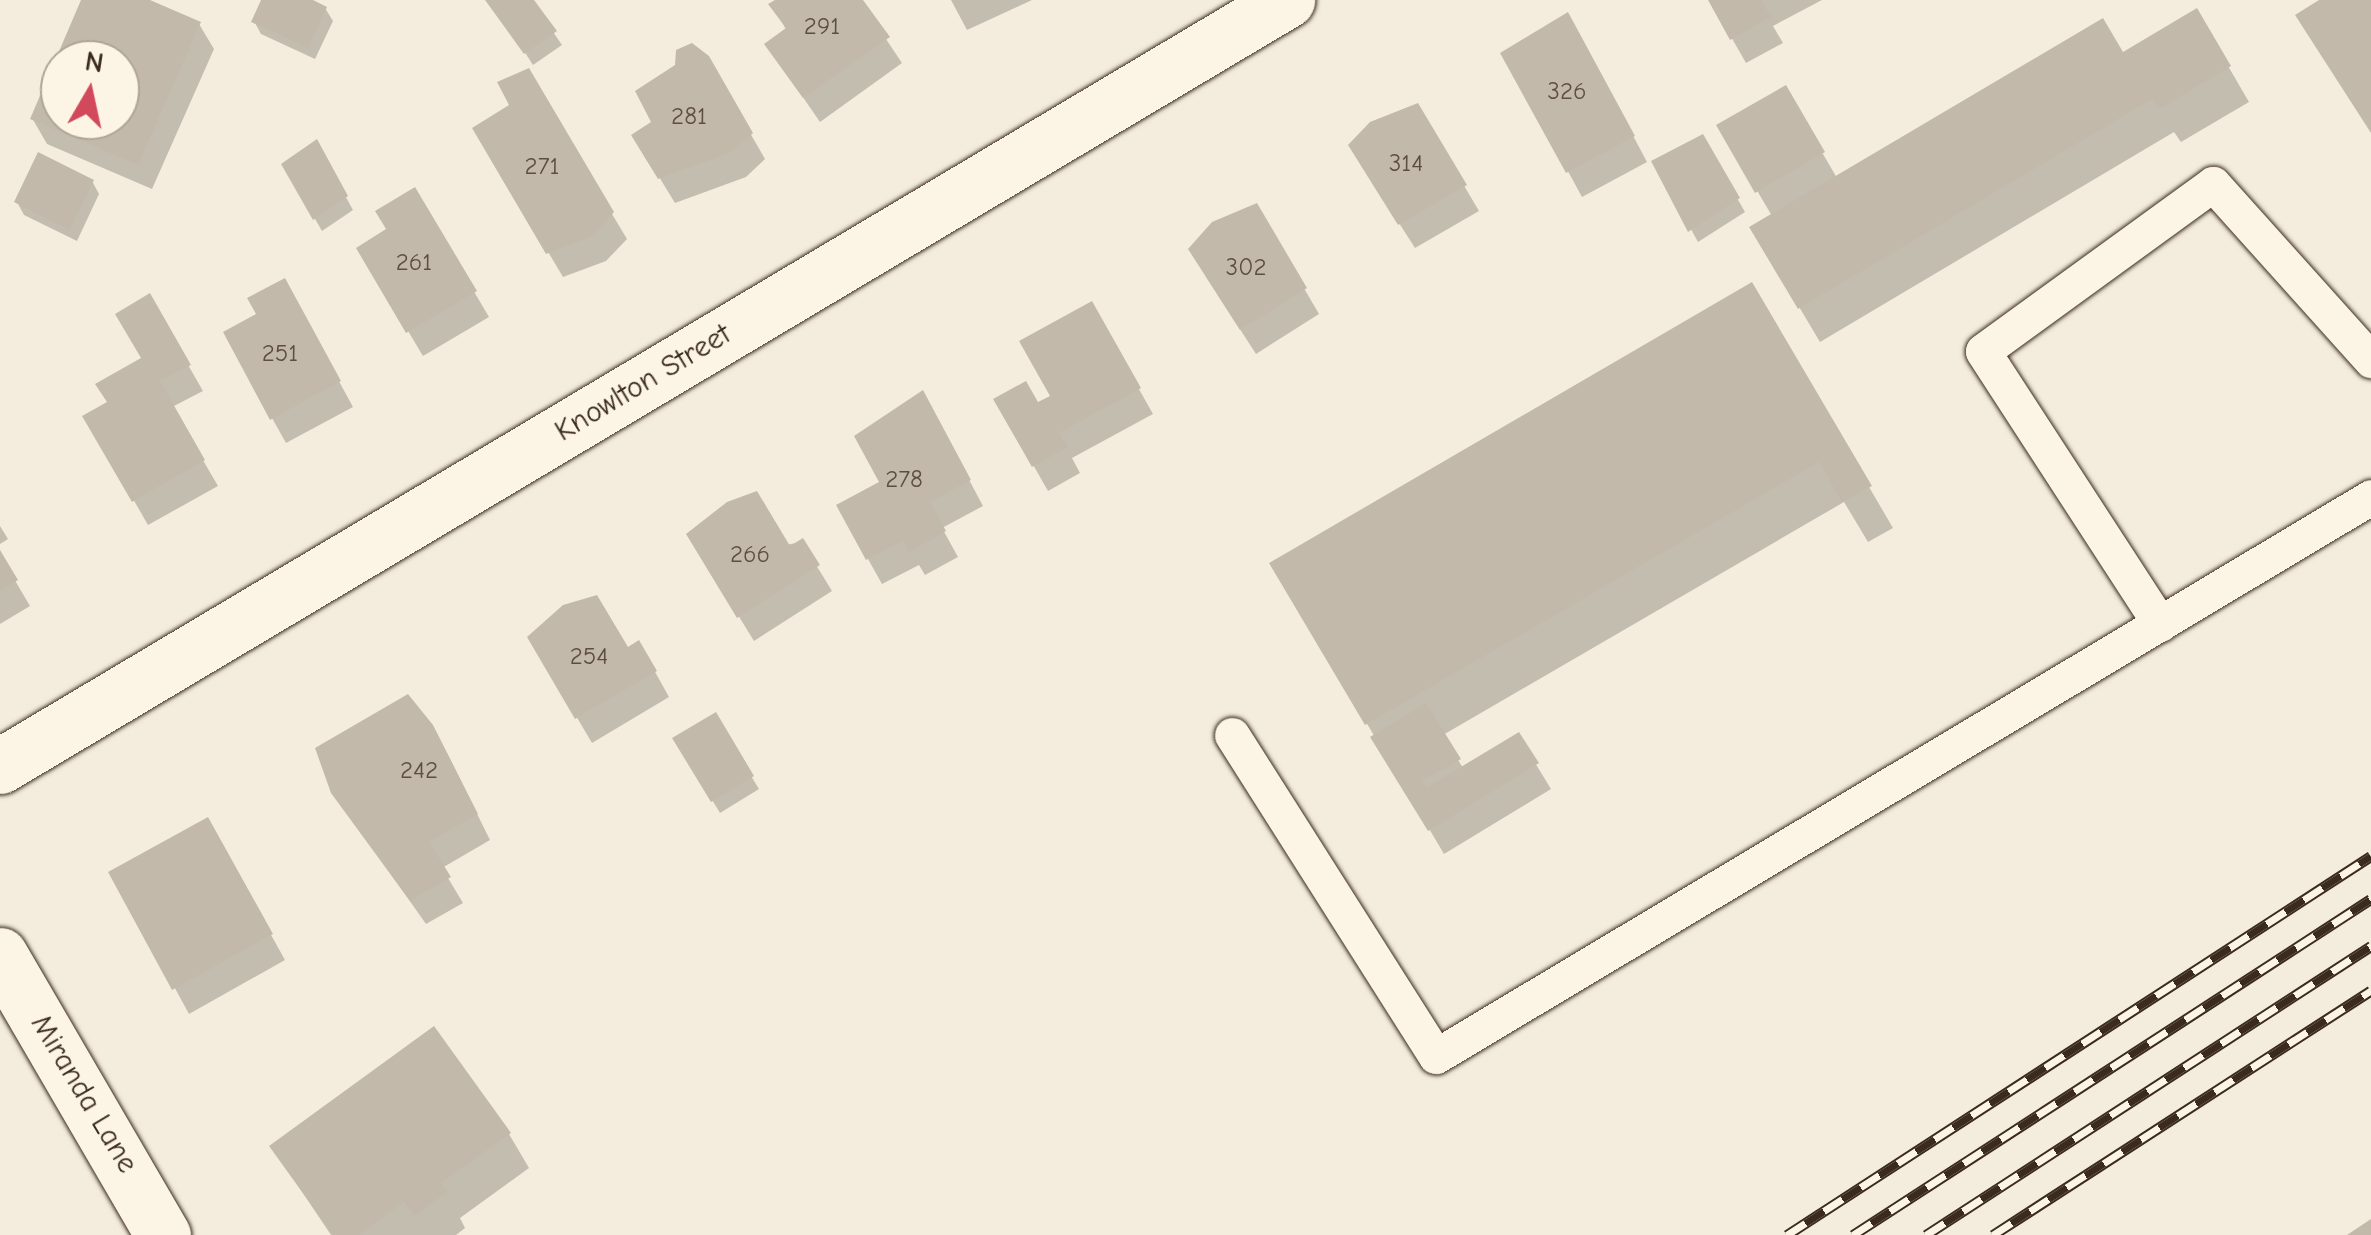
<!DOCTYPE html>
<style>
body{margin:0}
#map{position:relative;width:2371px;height:1235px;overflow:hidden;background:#f4eddd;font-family:"Comic Neue",sans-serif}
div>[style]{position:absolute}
.shadow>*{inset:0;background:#0003}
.building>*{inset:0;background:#c3b9aa}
.roads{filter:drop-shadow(0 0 2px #3b2a1e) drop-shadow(0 0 2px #3b2a1e)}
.lane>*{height:35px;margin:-17.5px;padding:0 17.5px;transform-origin:17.5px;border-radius:17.5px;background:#fcf5e5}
.street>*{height:55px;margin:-27.5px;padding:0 27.5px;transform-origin:27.5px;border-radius:27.5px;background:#fcf5e5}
.rail>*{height:11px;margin-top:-5.5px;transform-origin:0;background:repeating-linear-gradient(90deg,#fcf5e5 0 22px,#3b2a1e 0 44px);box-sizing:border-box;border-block:2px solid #3b2a1e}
span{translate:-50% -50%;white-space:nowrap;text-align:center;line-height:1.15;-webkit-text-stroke:9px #fcf5e5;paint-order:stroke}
.number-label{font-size:25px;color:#5d4e41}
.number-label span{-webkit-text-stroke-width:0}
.street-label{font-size:30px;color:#3b2a1e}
.north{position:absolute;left:40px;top:40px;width:100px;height:100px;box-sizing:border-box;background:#fcf5e5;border:2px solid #afa495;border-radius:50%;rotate:9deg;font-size:28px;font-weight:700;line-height:40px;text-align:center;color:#3b2a1e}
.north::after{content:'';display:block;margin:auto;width:35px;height:45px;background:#d1495b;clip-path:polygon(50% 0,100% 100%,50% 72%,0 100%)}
</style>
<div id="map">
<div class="shadow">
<div style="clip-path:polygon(evenodd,84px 0,143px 0,199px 24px,214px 49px,152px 189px,47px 144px,32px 118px,84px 0,60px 60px,120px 60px,120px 120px,60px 120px,60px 60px)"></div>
<div style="clip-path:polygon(264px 0,306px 0,325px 8px,333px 21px,315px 59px,261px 34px,254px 21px)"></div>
<div style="clip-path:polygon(491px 0,531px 0,562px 45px,533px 65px)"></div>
<div style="clip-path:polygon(779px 0,860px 0,902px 63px,820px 122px,767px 45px,787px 31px,772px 5px)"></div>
<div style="clip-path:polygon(951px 0,1032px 0,967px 30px)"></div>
<div style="clip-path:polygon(1710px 0,1822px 0,1773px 26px,1783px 43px,1746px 63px)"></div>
<div style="clip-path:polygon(2196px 11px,2249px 102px,2181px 142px,2174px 132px,1820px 342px,1752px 228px,1772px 216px,1719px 126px,1785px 89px,1837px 178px,2122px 55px)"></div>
<div style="clip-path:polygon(1582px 40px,1647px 162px,1582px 197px,1504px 54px)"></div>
<div style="clip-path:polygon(707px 58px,765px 159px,746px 177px,675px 203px,634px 136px,654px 122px)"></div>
<div style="clip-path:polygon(1417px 106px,1479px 211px,1415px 248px,1365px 170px)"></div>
<div style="clip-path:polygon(475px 129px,612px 214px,627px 239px,606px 261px,563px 277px)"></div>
<div style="clip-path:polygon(1702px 137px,1745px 212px,1698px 242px,1654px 162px)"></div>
<div style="clip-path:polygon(316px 143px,353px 210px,322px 231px,284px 165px)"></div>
<div style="clip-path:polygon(92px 181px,99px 194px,77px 241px,24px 215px,17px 202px)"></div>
<div style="clip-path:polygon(414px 190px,489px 317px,423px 356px,359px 249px,389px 231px)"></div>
<div style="clip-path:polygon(1256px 206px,1319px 314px,1256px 354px,1205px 275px)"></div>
<div style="clip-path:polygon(1751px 285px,1893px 528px,1868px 542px,1844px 502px,1443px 735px,1463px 768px,1518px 735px,1551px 789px,1444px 854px,1272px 563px)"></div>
<div style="clip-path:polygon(149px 297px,203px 391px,172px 407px,218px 486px,148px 525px,86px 417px,110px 403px,144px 359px)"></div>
<div style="clip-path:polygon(1091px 304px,1153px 414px,1072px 458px,1080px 473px,1048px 491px,996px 400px,1037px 405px,1053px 397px)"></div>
<div style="clip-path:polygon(298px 306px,353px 407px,286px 443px,272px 418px)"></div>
<div style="clip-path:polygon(936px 418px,983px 506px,942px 528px,958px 557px,925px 575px,919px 565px,882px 584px,868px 559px,882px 483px)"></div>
<div style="clip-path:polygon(0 526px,8px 539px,0 544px)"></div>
<div style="clip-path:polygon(802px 542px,832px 591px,754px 641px,704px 560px)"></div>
<div style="clip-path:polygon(0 555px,30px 606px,0 624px)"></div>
<div style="clip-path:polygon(530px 638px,628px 651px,639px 643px,669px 697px,592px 743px)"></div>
<div style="clip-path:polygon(715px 716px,759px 789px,720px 813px,675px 739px)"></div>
<div style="clip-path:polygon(447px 753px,490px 840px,442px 868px,463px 903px,426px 924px,333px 792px)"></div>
<div style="clip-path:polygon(207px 820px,285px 960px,189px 1014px,112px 873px)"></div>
<div style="clip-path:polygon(509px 1134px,529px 1168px,460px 1218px,465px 1228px,456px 1235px,331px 1235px,272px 1147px)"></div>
</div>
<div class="building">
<div style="clip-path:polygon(evenodd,81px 0,150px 0,201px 22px,138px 165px,30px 119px,81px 0,60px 60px,120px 60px,120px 120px,60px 120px,60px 60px)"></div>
<div style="clip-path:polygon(261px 0,313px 0,327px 7px,308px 48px,251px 22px)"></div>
<div style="clip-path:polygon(485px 0,534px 0,557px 31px,524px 54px)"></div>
<div style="clip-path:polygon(775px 0,863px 0,890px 37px,803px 98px,764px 44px,786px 28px,768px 4px)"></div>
<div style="clip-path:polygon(1708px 0,1761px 0,1771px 17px,1730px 40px)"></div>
<div style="clip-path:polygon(2319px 0,2371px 0,2371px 133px,2295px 15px)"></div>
<div style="clip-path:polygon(2197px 8px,2231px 66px,2159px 109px,2152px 99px,1798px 309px,1749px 227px,2103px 18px,2123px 52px)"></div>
<div style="clip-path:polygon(1568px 12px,1635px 136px,1566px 173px,1500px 53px)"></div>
<div style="clip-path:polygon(692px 43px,709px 56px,753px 133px,732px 152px,658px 179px,631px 135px,651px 122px,635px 91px,675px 65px,676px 50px)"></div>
<div style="clip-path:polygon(529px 68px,614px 212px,592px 236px,546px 254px,472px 128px,509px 105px,497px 82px)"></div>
<div style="clip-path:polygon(1786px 85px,1825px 152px,1755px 193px,1716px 125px)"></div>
<div style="clip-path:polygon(1418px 103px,1467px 185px,1398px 225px,1348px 145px,1370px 122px)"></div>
<div style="clip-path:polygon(1703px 134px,1740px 198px,1688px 232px,1651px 161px)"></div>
<div style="clip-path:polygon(317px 139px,348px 196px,313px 220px,281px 164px)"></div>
<div style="clip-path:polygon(38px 152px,94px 180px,70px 230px,14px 202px)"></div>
<div style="clip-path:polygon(415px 187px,477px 291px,406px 333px,356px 248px,386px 229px,375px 211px)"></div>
<div style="clip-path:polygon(1257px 203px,1307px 288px,1240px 330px,1188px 249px,1212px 222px)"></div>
<div style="clip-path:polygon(285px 278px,341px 381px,270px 420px,223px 332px,256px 314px,247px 298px)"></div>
<div style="clip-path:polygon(1752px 282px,1872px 486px,1842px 502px,1819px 462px,1365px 725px,1269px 563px)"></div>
<div style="clip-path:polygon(150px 293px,191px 365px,160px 381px,205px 460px,132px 502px,82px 416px,107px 402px,95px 384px,141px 358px,115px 314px)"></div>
<div style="clip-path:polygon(1092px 301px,1141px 388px,1059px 433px,1068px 447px,1032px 467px,993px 399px,1026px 381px,1038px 402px,1050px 396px,1019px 341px)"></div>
<div style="clip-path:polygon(923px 390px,971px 480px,930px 502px,946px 531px,909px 552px,903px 541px,866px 560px,836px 505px,879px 482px,854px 436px)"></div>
<div style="clip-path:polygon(757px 491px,790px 546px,803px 538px,820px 565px,737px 618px,686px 534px,727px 502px)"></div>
<div style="clip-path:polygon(0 550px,18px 580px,0 591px)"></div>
<div style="clip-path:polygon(597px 595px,628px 647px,639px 640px,657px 671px,575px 719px,527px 637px,563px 605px)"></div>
<div style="clip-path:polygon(408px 694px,433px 725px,478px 814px,429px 842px,451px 877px,410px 901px,331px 793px,315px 748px)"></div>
<div style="clip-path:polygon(1426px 703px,1461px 759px,1422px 781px,1426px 788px,1519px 732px,1539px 763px,1428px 831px,1370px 737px)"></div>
<div style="clip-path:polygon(716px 712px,754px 776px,711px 802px,672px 738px)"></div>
<div style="clip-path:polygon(208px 817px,273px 934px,172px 990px,108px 872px)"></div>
<div style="clip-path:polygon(434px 1026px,511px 1133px,441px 1183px,448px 1192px,414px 1216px,404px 1202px,359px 1235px,333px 1235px,269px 1146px)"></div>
<div style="clip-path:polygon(2371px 1219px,2371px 1235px,2347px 1235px)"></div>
</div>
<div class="roads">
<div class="lane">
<div style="left:2160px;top:624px;width:325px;rotate:-123deg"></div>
<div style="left:1983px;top:351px;width:284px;rotate:-36deg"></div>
<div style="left:2213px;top:184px;width:237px;rotate:48.1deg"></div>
<div style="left:1232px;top:735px;width:380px;rotate:57.6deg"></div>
<div style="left:1436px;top:1056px;width:1089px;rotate:-30.87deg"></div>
</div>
<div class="street">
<div style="left:0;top:766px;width:1498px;rotate:-30.76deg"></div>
<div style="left:0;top:955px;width:324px;rotate:59.8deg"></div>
</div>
</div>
<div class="rail">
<div style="left:1787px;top:1235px;width:696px;rotate:-32.98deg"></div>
<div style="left:1853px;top:1235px;width:617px;rotate:-32.97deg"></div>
<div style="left:1926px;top:1235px;width:531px;rotate:-33deg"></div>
<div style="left:1993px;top:1235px;width:450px;rotate:-32.9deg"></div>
</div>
<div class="number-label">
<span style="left:822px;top:26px">291</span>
<span style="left:1567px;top:91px">326</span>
<span style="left:689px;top:116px">281</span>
<span style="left:1406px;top:163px">314</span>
<span style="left:542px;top:166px">271</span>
<span style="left:414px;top:262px">261</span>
<span style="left:1246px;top:267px">302</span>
<span style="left:280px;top:353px">251</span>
<span style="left:904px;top:479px">278</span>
<span style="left:750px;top:554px">266</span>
<span style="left:589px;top:656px">254</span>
<span style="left:419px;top:770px">242</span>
</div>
<div class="street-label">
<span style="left:643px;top:383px;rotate:-31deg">Knowlton Street</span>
<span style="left:84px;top:1094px;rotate:59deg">Miranda Lane</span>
</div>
<div class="north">N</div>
</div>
